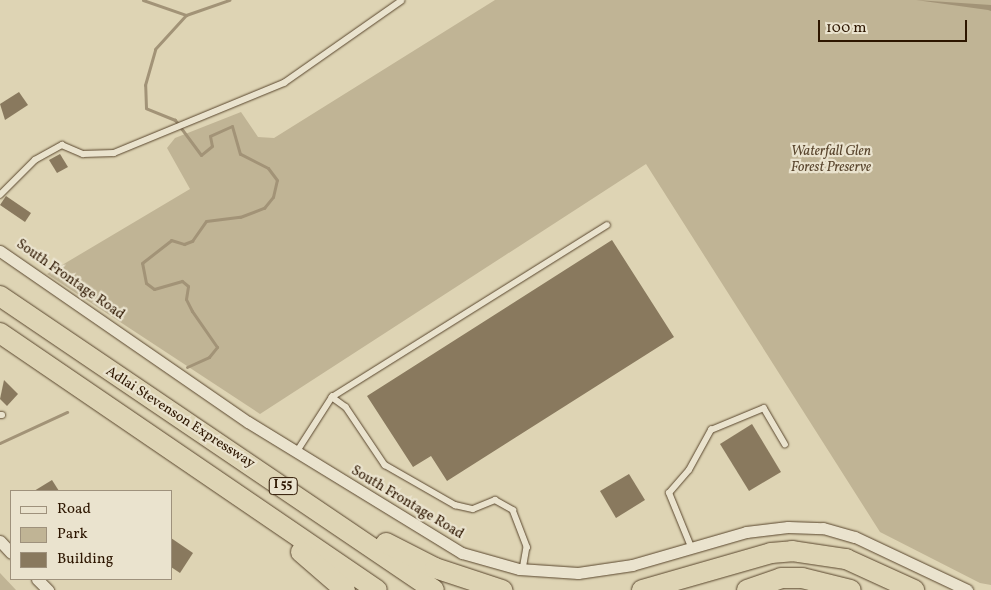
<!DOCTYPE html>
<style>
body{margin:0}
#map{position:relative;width:991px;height:590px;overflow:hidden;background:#ded4b4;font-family:Vollkorn,serif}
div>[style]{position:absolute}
.green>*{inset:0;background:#c0b495}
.water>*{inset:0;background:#a29377}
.stream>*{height:3px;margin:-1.5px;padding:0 1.5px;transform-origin:1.5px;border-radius:1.5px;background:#a29377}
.building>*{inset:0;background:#89795e}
.roads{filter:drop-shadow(0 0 1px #59462d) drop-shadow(0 0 1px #59462d)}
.service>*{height:5.5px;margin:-2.75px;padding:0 2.75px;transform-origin:2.75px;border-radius:2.75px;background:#eae3ce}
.minor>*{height:11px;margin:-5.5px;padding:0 5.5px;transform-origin:5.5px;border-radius:5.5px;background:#eae3ce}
.motorway>*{height:20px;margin:-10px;padding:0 10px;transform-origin:10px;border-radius:10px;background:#ded4b4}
span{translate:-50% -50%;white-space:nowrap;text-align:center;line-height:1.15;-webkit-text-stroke:4.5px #eae3ce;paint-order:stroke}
.shield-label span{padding:1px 4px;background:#eae3ce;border:1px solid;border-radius:4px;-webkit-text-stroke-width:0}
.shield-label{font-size:12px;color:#2d1600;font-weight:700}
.park-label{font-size:14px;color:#59452d;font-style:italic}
.street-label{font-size:14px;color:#2d1600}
.legend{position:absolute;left:10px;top:490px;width:162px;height:90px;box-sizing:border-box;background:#eae3ce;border:1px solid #9e917c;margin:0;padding:6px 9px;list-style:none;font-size:15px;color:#2d1600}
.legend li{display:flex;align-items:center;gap:10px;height:25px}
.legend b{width:25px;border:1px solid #9e917c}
.scale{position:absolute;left:818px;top:20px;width:149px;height:22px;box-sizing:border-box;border:2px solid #2d1600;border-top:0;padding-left:6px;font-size:15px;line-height:18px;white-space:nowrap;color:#2d1600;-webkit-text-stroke:4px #eae3ce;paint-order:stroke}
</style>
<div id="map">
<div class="green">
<div style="clip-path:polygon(495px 0,991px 0,991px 585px,980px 583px,880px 532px,646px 164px,260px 414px,47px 274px,190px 189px,167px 148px,175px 138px,241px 112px,258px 137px,274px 138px)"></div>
<div style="clip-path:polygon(0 573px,16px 590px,0 590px)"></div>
</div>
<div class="water">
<div style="clip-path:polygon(916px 0,991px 5px,991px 11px,988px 10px)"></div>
</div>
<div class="stream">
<div style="left:143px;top:0;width:46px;rotate:19.2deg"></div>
<div style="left:187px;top:367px;width:24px;rotate:-24deg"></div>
<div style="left:209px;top:357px;width:13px;rotate:-51deg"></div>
<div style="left:217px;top:347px;width:44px;rotate:-124.8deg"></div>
<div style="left:192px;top:311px;width:13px;rotate:-117deg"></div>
<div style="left:186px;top:299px;width:13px;rotate:-81deg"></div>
<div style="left:188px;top:286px;width:8px;rotate:-140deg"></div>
<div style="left:182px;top:281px;width:29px;rotate:164deg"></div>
<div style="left:154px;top:289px;width:10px;rotate:-143deg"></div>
<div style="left:146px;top:283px;width:20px;rotate:-101deg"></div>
<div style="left:142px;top:263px;width:37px;rotate:-38deg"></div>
<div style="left:171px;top:240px;width:14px;rotate:17deg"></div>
<div style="left:184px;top:244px;width:9px;rotate:-21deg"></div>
<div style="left:192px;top:241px;width:24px;rotate:-55deg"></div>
<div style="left:206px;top:221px;width:34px;rotate:-7deg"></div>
<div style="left:240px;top:217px;width:26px;rotate:-21deg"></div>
<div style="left:264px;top:208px;width:14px;rotate:-51deg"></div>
<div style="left:273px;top:197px;width:17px;rotate:-77deg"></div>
<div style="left:277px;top:180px;width:15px;rotate:-127deg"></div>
<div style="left:268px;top:168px;width:31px;rotate:-153deg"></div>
<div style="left:240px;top:154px;width:29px;rotate:-106deg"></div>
<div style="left:232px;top:126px;width:24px;rotate:156deg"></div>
<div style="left:210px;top:136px;width:10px;rotate:79deg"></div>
<div style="left:212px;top:146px;width:14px;rotate:141deg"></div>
<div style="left:201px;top:155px;width:44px;rotate:-126.6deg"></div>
<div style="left:175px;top:120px;width:31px;rotate:-158deg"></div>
<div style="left:146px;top:108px;width:23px;rotate:-92deg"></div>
<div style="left:145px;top:85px;width:37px;rotate:-74deg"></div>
<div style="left:155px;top:49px;width:46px;rotate:-47.6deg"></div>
<div style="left:186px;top:15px;width:46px;rotate:-19.2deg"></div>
<div style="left:0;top:443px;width:74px;rotate:-24.8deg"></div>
</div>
<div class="building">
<div style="clip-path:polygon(19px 92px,28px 105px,5px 120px,0 104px)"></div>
<div style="clip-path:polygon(60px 154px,68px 167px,57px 173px,49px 160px)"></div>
<div style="clip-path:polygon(6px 196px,31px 213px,25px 222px,0 205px)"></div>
<div style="clip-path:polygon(612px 240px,674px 337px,447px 481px,431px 456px,413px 467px,367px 396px)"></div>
<div style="clip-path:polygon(4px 380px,18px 394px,7px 406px,0 399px)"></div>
<div style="clip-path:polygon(752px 424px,781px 472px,749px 491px,720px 444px)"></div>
<div style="clip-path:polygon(629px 474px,645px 500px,616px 518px,600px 491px)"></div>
<div style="clip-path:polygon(52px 480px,59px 491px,34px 491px)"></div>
<div style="clip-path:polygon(171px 538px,193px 553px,180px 573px,171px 567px)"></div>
</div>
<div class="roads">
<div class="service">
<div style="left:0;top:195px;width:49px;rotate:-45deg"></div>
<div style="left:35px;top:160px;width:31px;rotate:-29deg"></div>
<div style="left:62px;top:145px;width:23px;rotate:23deg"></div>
<div style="left:83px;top:154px;width:31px;rotate:-2deg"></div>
<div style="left:114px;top:153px;width:184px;rotate:-22.4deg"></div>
<div style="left:284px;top:83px;width:143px;rotate:-35deg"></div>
<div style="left:332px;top:397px;width:324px;rotate:-32deg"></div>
<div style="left:0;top:415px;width:2px"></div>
<div style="left:296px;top:453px;width:67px;rotate:-57.3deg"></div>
<div style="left:332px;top:397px;width:17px;rotate:36deg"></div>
<div style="left:346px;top:407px;width:70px;rotate:56.1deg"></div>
<div style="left:385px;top:465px;width:81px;rotate:29.7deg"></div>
<div style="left:455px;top:505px;width:18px;rotate:13deg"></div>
<div style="left:473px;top:509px;width:24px;rotate:-22deg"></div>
<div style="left:495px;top:500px;width:21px;rotate:29deg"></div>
<div style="left:513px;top:510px;width:40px;rotate:69deg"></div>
<div style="left:527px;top:547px;width:22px;rotate:100deg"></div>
<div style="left:691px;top:547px;width:58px;rotate:-112.2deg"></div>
<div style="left:669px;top:493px;width:30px;rotate:-49deg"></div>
<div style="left:689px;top:470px;width:46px;rotate:-61.2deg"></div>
<div style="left:711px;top:430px;width:57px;rotate:-22.5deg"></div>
<div style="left:764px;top:408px;width:42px;rotate:59.7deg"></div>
</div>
<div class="minor">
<div style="left:0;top:251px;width:301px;rotate:34.6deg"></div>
<div style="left:248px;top:422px;width:251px;rotate:31.5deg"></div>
<div style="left:462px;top:553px;width:59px;rotate:15.7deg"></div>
<div style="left:519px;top:569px;width:59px;rotate:3.9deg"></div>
<div style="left:578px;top:573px;width:55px;rotate:-8.4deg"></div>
<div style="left:632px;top:565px;width:119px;rotate:-16.1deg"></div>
<div style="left:746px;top:532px;width:42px;rotate:-6.8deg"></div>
<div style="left:788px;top:527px;width:35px;rotate:2deg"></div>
<div style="left:823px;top:528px;width:33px;rotate:16deg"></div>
<div style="left:855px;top:537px;width:124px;rotate:25.3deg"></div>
<div style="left:0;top:541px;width:16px;rotate:47deg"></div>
<div style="left:37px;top:579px;width:16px;rotate:45deg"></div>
</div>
<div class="motorway">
<div style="left:0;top:296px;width:524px;rotate:34.11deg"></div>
<div style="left:0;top:333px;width:456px;rotate:34.3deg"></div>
<div style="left:386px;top:543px;width:55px;rotate:27deg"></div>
<div style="left:435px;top:568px;width:71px;rotate:18.2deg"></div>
<div style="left:301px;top:552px;width:58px;rotate:40.8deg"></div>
<div style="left:642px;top:590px;width:134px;rotate:-16deg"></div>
<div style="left:771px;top:553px;width:21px;rotate:-5deg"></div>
<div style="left:792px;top:551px;width:55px;rotate:8.4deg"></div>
<div style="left:846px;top:559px;width:75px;rotate:24.5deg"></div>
<div style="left:747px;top:590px;width:36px;rotate:-19deg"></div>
<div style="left:781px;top:578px;width:21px"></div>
<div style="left:802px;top:578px;width:50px;rotate:13.8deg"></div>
</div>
</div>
<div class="shield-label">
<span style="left:283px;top:486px">I 55</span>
</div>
<div class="park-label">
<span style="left:831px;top:160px">Waterfall Glen<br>Forest Preserve</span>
</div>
<div class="street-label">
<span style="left:70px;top:280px;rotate:35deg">South Frontage Road</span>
<span style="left:180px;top:418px;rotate:33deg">Adlai Stevenson Expressway</span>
<span style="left:407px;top:503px;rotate:31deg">South Frontage Road</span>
</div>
<ul class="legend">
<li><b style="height:6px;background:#eae3ce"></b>Road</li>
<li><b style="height:14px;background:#c0b495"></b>Park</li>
<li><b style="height:14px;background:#89795e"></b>Building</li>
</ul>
<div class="scale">100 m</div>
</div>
